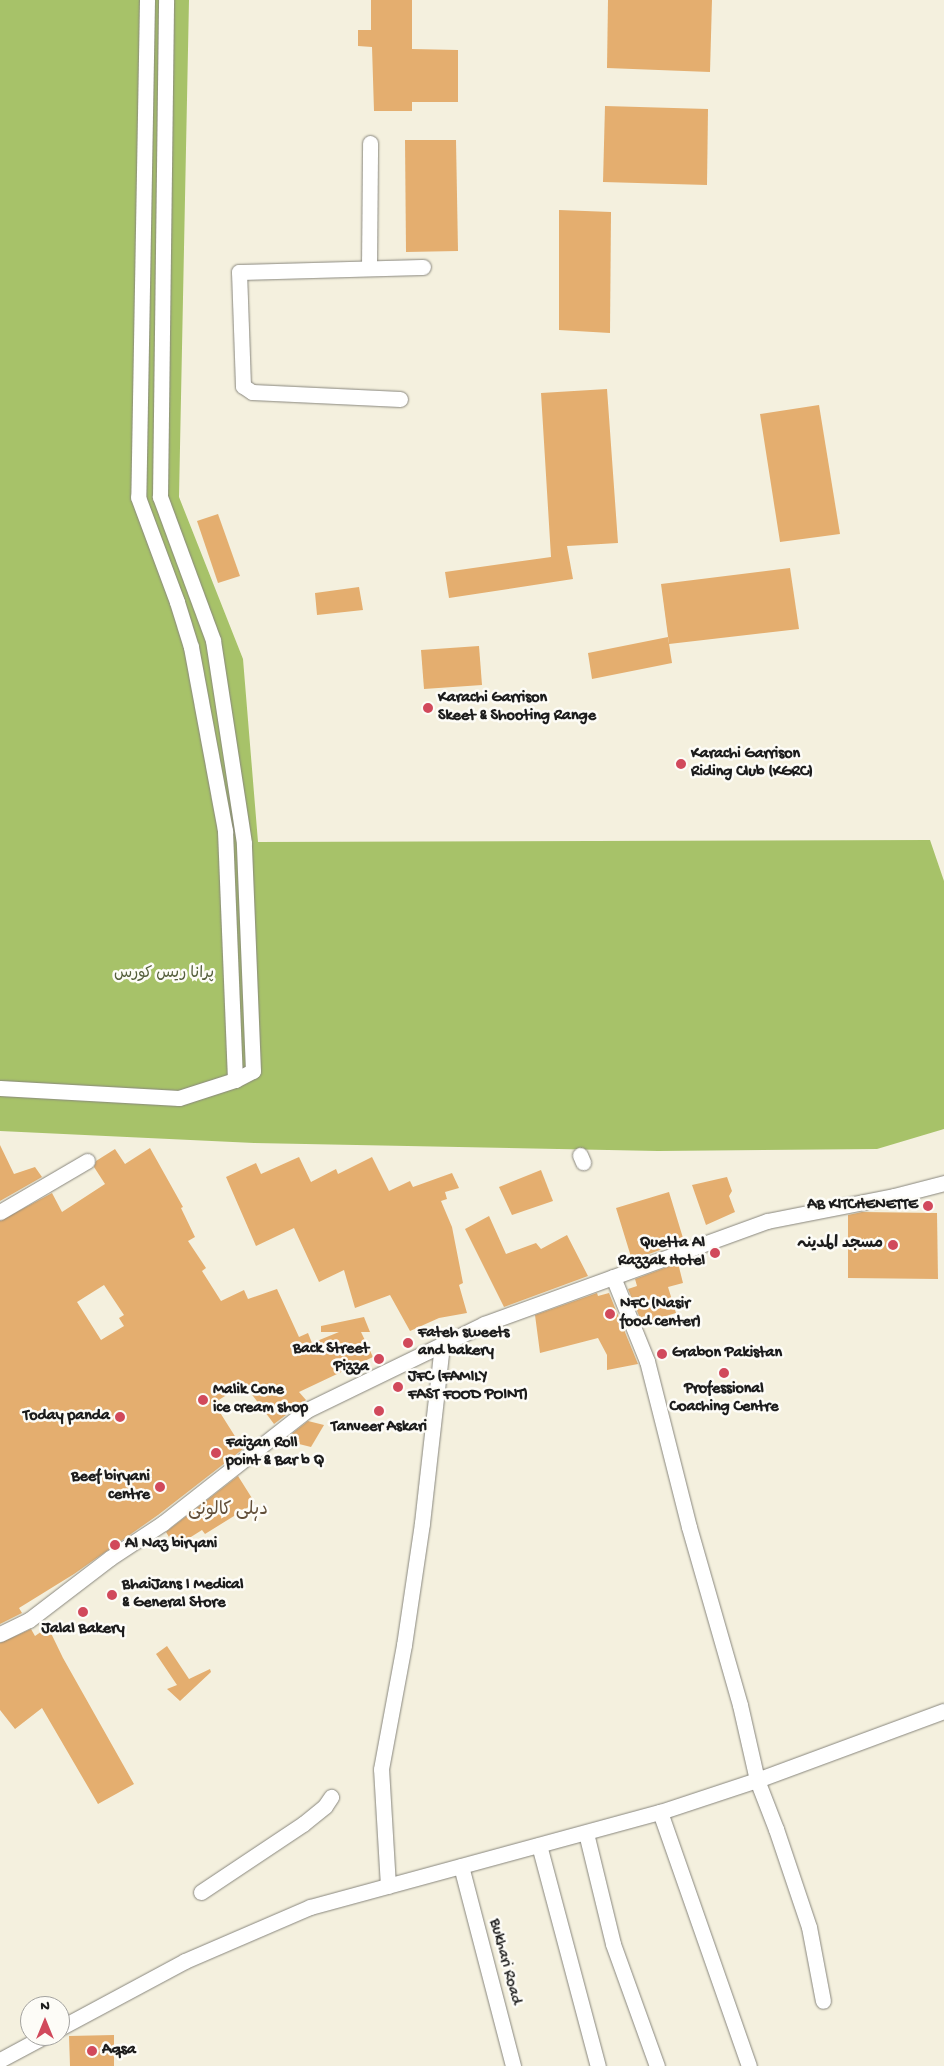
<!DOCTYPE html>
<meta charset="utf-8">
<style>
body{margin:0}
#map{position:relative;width:944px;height:2066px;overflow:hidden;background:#f4f0de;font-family:"Gochi Hand","Playpen Sans Arabic",sans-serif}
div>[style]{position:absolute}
.green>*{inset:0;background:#a7c269}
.building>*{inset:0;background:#e4ae6f}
.roads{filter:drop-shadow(0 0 1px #88867d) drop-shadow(0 0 1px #88867d)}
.minor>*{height:15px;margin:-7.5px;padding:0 7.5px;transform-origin:7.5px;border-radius:7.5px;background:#fff}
.dots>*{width:14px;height:14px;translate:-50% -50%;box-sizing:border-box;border:2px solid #fdfcf7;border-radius:50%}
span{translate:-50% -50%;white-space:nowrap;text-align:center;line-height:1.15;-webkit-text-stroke:5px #fdfcf7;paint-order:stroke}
.poi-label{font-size:16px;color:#1c1c1c;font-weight:700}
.left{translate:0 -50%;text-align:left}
.right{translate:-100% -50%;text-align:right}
.park-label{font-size:16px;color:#545e3b}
.street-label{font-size:16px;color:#1c1c1c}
.neighbourhood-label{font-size:18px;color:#624f39}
.north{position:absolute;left:20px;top:1996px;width:50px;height:50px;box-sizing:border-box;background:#fdfcf7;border:1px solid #a3a29f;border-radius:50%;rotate:0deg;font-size:14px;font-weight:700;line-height:20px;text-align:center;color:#1c1c1c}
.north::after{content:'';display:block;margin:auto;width:18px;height:22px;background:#d1495b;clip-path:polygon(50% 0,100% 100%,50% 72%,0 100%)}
</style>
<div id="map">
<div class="green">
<div style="clip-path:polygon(0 0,189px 0,179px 497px,243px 659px,258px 842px,930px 840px,944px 881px,944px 1129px,877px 1149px,658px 1151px,254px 1143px,0 1131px)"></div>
</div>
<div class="building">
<div style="clip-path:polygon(371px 0,412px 0,412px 49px,458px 50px,458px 102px,412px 102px,412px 111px,374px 111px,372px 47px,358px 46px,358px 30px,371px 30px)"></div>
<div style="clip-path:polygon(608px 0,712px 0,710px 72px,607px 68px)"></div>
<div style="clip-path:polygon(605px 106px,708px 109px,707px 185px,603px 182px)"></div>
<div style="clip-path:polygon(405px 140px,456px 140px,458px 251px,406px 252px)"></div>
<div style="clip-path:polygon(559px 210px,611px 212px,610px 333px,559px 330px)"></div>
<div style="clip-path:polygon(607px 389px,618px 543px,567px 546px,573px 579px,449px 598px,445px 572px,551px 557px,541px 393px)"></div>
<div style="clip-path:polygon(819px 405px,840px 534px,780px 542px,760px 414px)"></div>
<div style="clip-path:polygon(218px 514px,240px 576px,218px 583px,197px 521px)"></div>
<div style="clip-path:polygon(790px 568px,799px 629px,669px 644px,661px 584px)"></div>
<div style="clip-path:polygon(359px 587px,363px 610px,317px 615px,315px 593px)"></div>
<div style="clip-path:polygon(668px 637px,672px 663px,592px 679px,588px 653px)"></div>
<div style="clip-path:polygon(479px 646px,482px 685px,424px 689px,421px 650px)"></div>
<div style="clip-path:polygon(0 1145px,14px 1174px,35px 1167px,42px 1177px,0 1201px)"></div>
<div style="clip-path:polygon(evenodd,150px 1148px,183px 1207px,181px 1208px,195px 1237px,188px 1241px,206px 1268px,202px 1271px,221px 1301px,244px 1290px,248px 1299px,277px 1289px,299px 1337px,308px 1333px,312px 1343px,339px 1332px,321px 1332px,321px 1326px,364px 1317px,370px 1332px,361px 1332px,373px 1357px,299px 1392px,306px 1400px,274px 1424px,244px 1384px,214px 1403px,243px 1449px,158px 1515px,74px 1574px,19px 1608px,22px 1613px,0 1624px,0 1221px,52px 1193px,62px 1212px,105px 1184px,94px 1167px,96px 1161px,115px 1149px,125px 1164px,150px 1148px,104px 1285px,124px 1315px,119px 1318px,124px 1326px,101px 1340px,77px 1302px,104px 1285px)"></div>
<div style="clip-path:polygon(299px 1157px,311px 1182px,336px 1169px,338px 1174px,372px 1157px,389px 1191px,410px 1181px,413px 1187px,452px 1173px,459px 1188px,445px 1192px,447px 1199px,441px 1201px,452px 1227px,463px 1283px,459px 1285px,467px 1313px,439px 1318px,410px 1331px,390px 1295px,355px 1308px,344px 1270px,319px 1282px,294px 1228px,256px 1246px,226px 1177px,256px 1163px,261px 1174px)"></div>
<div style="clip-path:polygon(541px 1170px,553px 1201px,512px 1215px,499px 1187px)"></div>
<div style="clip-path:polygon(727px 1177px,732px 1191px,729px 1196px,735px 1212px,706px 1225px,692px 1185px)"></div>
<div style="clip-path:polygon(669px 1192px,683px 1238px,673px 1241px,674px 1245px,632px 1260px,616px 1208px)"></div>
<div style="clip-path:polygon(862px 1212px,937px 1213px,938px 1279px,848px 1278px,848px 1215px)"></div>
<div style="clip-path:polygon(489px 1216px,506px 1254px,536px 1243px,541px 1249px,567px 1235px,588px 1276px,504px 1307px,465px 1229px)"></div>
<div style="clip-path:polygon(678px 1263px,683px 1283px,668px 1287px,676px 1313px,642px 1323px,628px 1289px,637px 1286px,635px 1279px)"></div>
<div style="clip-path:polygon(597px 1293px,598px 1296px,609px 1293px,638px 1364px,607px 1370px,607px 1355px,598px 1338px,540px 1353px,535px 1315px)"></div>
<div style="clip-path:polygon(308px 1421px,324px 1425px,311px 1447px,287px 1441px,285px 1439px)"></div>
<div style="clip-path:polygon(238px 1476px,255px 1503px,205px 1534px,202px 1530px,175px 1547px,166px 1532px)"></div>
<div style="clip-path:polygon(48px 1627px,63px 1658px,134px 1784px,98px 1804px,42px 1708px,15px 1729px,0 1710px,0 1643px,31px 1629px,35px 1636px)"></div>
<div style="clip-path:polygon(167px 1646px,189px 1679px,210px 1669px,211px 1672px,180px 1701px,167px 1689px,177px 1685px,156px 1654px)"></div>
<div style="clip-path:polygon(114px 2035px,114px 2066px,70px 2066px,69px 2036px)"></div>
</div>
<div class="roads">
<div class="minor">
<div style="left:147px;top:0;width:497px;rotate:91deg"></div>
<div style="left:138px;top:497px;width:112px;rotate:69.6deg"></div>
<div style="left:177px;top:602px;width:47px;rotate:72.7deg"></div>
<div style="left:191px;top:647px;width:187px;rotate:79.5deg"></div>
<div style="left:225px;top:831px;width:249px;rotate:87.7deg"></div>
<div style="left:369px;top:268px;width:125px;rotate:-89.5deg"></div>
<div style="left:400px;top:399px;width:148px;rotate:-177.3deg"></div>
<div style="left:252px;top:392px;width:11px;rotate:-146deg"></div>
<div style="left:243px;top:386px;width:114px;rotate:-92deg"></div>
<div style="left:239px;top:272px;width:184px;rotate:-1.6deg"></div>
<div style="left:0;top:1088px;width:179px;rotate:3.2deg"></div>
<div style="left:179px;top:1098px;width:59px;rotate:-17.8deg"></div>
<div style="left:235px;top:1080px;width:20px;rotate:-27deg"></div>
<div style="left:253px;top:1071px;width:228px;rotate:-92.3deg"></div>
<div style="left:244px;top:843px;width:205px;rotate:-98.7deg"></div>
<div style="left:213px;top:640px;width:153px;rotate:-110.3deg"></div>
<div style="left:160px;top:497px;width:497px;rotate:-89.3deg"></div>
<div style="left:580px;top:1155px;width:8px;rotate:67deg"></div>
<div style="left:0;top:1212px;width:101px;rotate:-30.4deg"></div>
<div style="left:613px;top:1277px;width:91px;rotate:68deg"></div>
<div style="left:647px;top:1361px;width:171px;rotate:75.8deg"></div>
<div style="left:689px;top:1527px;width:185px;rotate:74deg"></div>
<div style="left:740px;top:1705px;width:77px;rotate:77.2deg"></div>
<div style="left:757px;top:1780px;width:53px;rotate:68.8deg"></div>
<div style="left:776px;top:1829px;width:103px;rotate:71.4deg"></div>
<div style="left:809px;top:1927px;width:75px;rotate:79.3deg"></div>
<div style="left:0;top:1634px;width:32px;rotate:-26deg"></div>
<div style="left:29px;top:1620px;width:102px;rotate:-37.4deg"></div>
<div style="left:110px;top:1558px;width:64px;rotate:-33.4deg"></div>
<div style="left:163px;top:1523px;width:183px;rotate:-38.1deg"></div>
<div style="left:307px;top:1410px;width:197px;rotate:-25.9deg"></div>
<div style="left:484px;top:1324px;width:301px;rotate:-20deg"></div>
<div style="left:767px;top:1221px;width:129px;rotate:-11.1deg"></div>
<div style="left:894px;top:1196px;width:52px;rotate:-14.6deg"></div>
<div style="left:660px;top:1812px;width:269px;rotate:70.7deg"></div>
<div style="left:586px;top:1833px;width:114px;rotate:76.3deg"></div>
<div style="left:613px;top:1944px;width:130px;rotate:70.2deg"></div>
<div style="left:539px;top:1845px;width:229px;rotate:75.1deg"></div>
<div style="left:461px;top:1866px;width:207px;rotate:75.4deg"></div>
<div style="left:388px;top:1886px;width:117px;rotate:-93.4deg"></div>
<div style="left:381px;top:1769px;width:126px;rotate:-79.5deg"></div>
<div style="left:404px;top:1645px;width:123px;rotate:-81.6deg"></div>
<div style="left:422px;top:1523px;width:180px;rotate:-83.6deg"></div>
<div style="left:201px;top:1892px;width:123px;rotate:-33.7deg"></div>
<div style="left:303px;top:1824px;width:28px;rotate:-39deg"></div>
<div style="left:325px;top:1806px;width:11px;rotate:-56deg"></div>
<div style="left:60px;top:2028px;width:142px;rotate:-28.2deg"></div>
<div style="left:185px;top:1961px;width:136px;rotate:-23.4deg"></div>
<div style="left:310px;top:1907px;width:363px;rotate:-15.2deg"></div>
<div style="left:660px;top:1812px;width:102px;rotate:-18.3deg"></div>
<div style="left:757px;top:1780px;width:199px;rotate:-20.3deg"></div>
<div style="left:0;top:2060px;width:51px;rotate:-28.1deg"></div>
</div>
</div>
<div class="dots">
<div style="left:428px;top:708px;background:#d1495b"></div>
<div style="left:681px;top:764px;background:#d1495b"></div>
<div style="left:928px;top:1206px;background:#d1495b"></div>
<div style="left:893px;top:1245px;background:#d1495b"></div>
<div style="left:715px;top:1253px;background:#d1495b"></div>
<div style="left:610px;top:1314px;background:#d1495b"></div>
<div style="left:408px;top:1343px;background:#d1495b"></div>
<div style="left:662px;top:1354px;background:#d1495b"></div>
<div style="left:379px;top:1359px;background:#d1495b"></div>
<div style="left:724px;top:1373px;background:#d1495b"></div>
<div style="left:398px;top:1387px;background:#d1495b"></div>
<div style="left:203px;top:1400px;background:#d1495b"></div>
<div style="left:379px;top:1411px;background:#d1495b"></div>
<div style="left:120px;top:1417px;background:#d1495b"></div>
<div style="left:216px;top:1453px;background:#d1495b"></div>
<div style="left:160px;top:1487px;background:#d1495b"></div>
<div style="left:115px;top:1545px;background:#d1495b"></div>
<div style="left:112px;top:1595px;background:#d1495b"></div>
<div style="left:83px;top:1612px;background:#d1495b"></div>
<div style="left:92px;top:2051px;background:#d1495b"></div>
</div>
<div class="poi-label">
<span class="left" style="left:438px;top:708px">Karachi Garrison<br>Skeet &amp; Shooting Range</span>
<span class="left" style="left:691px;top:764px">Karachi Garrison<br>Riding Club (KGRC)</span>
<span class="right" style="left:918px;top:1206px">AB KITCHENETTE</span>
<span class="right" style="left:705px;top:1253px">Quetta Al<br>Razzak Hotel</span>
<span class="right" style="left:883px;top:1245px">مسجد المدینہ</span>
<span class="left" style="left:620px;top:1314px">NFC (Nasir<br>food center)</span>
<span class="left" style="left:418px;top:1343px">Fateh sweets<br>and bakery</span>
<span class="right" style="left:369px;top:1359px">Back Street<br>Pizza</span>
<span class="left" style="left:672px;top:1354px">Grabon Pakistan</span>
<span class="left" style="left:408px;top:1387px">JFC (FAMILY<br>FAST FOOD POINT)</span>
<span style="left:724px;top:1399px">Professional<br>Coaching Centre</span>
<span class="left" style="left:213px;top:1400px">Malik Cone<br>ice cream shop</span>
<span class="right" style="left:110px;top:1417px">Today panda</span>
<span style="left:379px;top:1428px">Tanveer Askari</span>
<span class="left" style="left:226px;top:1453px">Faizan Roll<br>point &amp; Bar b Q</span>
<span class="right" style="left:150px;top:1487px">Beef biryani<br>centre</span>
<span class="left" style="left:125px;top:1545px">Al Naz biryani</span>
<span class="left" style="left:122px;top:1595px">BhaiJans I Medical<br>&amp; General Store</span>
<span style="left:83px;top:1630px">Jalal Bakery</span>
<span class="left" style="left:102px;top:2051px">Aqsa</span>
</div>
<div class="park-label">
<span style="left:164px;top:975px">پرانا ریس کورس</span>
</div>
<div class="street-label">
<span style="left:504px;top:1962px;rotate:75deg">Bukhari Road</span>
</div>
<div class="neighbourhood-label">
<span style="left:228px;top:1511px">دہلی کالونی</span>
</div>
<div class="north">N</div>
</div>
